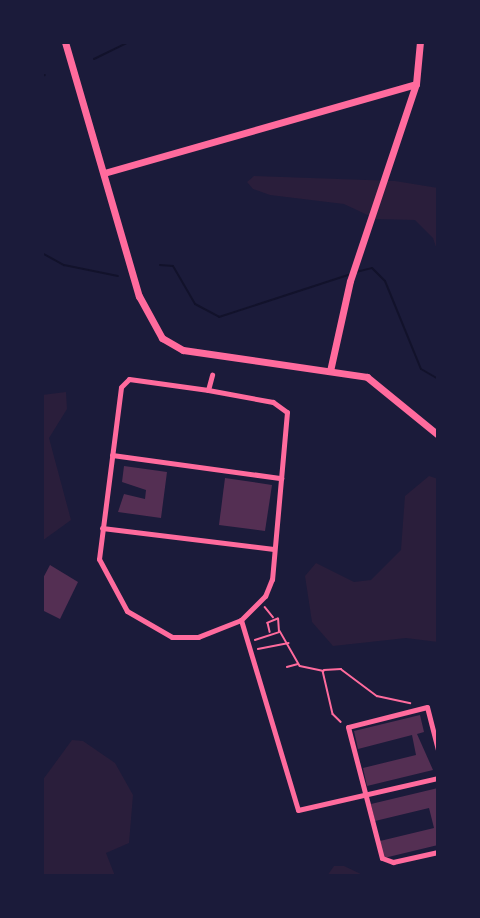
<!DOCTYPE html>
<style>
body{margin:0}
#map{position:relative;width:480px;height:918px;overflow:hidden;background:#1b1b3a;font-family:Poppins,sans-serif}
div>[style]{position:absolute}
.green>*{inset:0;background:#2a1e3b}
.stream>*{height:2px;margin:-1px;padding:0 1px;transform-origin:1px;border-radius:1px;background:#12122b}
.building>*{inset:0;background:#542f53}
.path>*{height:1.5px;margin:-0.75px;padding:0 0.75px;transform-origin:0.75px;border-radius:0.75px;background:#ff6b9d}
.minor>*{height:5px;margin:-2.5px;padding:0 2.5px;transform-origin:2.5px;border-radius:2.5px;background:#ff6b9d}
.tertiary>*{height:7px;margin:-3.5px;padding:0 3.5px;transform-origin:3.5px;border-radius:3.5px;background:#ff6b9d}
span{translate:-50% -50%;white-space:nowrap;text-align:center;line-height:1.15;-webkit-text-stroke:6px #1b1b3a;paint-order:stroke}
.frame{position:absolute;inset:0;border:44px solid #1b1b3a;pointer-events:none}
</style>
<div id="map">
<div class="green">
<div style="clip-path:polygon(254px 176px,395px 181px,438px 188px,438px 253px,433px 238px,415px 220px,376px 219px,344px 204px,270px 195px,253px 189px,247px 182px)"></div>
<div style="clip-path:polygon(66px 392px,67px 409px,49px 438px,71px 520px,42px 541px,42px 395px)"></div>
<div style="clip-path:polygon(429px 476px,438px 479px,438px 642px,406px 638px,333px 646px,312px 622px,305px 576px,316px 563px,354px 582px,371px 580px,401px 550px,405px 496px)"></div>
<div style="clip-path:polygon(72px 740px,83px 741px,115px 763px,133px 795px,129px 843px,106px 853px,115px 876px,42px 876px,42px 781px)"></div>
<div style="clip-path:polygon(334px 866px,344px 866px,365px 876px,327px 876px)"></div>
</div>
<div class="stream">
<div style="left:94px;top:59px;width:39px;rotate:-26deg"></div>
<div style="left:42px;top:76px;width:3px;rotate:-18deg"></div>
<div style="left:42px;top:253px;width:25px;rotate:29deg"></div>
<div style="left:64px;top:265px;width:55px;rotate:11.5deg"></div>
<div style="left:160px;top:265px;width:13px;rotate:4deg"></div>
<div style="left:173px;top:266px;width:44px;rotate:59.9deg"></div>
<div style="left:195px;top:304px;width:27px;rotate:28deg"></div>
<div style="left:219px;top:317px;width:139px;rotate:-18deg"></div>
<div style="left:356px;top:272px;width:16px;rotate:-14deg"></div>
<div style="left:372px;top:268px;width:18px;rotate:45deg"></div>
<div style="left:385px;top:281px;width:95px;rotate:67.8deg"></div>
<div style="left:421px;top:369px;width:20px;rotate:30deg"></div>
</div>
<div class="building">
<div style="clip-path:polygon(124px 466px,167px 472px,161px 518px,118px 512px,124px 494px,145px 499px,146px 490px,122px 482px)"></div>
<div style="clip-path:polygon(225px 478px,272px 485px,265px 531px,219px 525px)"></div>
<div style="clip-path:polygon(50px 565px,78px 582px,60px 619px,42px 610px,42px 580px)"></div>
<div style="clip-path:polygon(420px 715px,424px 732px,417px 734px,433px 770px,367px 786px,363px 768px,416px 755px,412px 735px,358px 749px,354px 731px)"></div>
<div style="clip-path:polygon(438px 788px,438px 845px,384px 858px,380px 841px,434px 828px,429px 808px,375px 821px,371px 804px)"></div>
</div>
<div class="path">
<div style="left:265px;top:607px;width:13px;rotate:51deg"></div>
<div style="left:280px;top:631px;width:40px;rotate:60.3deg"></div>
<div style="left:300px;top:666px;width:24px;rotate:12deg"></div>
<div style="left:323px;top:671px;width:44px;rotate:76.9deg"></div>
<div style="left:333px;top:714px;width:11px;rotate:45deg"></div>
<div style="left:255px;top:640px;width:25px;rotate:-18deg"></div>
<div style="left:279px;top:632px;width:13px;rotate:-94deg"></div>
<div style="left:278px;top:619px;width:11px;rotate:158deg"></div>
<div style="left:268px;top:623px;width:9px;rotate:77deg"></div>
<div style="left:258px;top:649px;width:31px;rotate:-11deg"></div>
<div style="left:287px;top:667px;width:11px;rotate:-15deg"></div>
<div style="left:324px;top:670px;width:17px;rotate:-3deg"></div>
<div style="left:341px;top:669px;width:45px;rotate:36.9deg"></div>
<div style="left:377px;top:696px;width:34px;rotate:12deg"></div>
</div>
<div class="minor">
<div style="left:208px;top:390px;width:66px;rotate:10.5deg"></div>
<div style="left:273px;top:402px;width:17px;rotate:36deg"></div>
<div style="left:287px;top:412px;width:168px;rotate:95.1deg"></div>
<div style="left:272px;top:579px;width:18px;rotate:112deg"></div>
<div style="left:265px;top:596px;width:34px;rotate:135deg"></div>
<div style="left:241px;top:620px;width:46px;rotate:158.4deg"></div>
<div style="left:198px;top:637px;width:26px;rotate:180deg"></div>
<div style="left:172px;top:637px;width:52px;rotate:-150deg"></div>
<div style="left:127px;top:611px;width:59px;rotate:-118.3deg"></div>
<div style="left:99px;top:559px;width:173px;rotate:-82.7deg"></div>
<div style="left:121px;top:387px;width:11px;rotate:-45deg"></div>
<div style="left:129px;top:379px;width:80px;rotate:7.9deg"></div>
<div style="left:208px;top:390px;width:16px;rotate:-75deg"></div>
<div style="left:112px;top:455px;width:171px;rotate:7.8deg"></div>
<div style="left:102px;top:528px;width:173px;rotate:7deg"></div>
<div style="left:241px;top:620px;width:198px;rotate:73.3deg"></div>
<div style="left:298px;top:810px;width:144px;rotate:-12.9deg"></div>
<div style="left:438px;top:750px;width:44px;rotate:-104.3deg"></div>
<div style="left:427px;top:707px;width:81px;rotate:165.8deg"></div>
<div style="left:348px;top:727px;width:135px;rotate:75.5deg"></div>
<div style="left:382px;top:858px;width:12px;rotate:20deg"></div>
<div style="left:393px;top:862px;width:46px;rotate:-12.5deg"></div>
</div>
<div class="tertiary">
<div style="left:65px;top:42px;width:265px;rotate:73.8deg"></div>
<div style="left:139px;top:296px;width:48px;rotate:61.3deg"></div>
<div style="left:162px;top:338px;width:24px;rotate:30deg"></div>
<div style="left:183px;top:350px;width:186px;rotate:8.3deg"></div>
<div style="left:367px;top:377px;width:92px;rotate:39.2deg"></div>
<div style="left:104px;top:173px;width:324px;rotate:-15.9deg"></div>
<div style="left:330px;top:371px;width:92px;rotate:-77.5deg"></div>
<div style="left:350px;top:281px;width:208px;rotate:-71.5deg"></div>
<div style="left:416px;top:84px;width:42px;rotate:-84.6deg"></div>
</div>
<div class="frame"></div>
</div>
